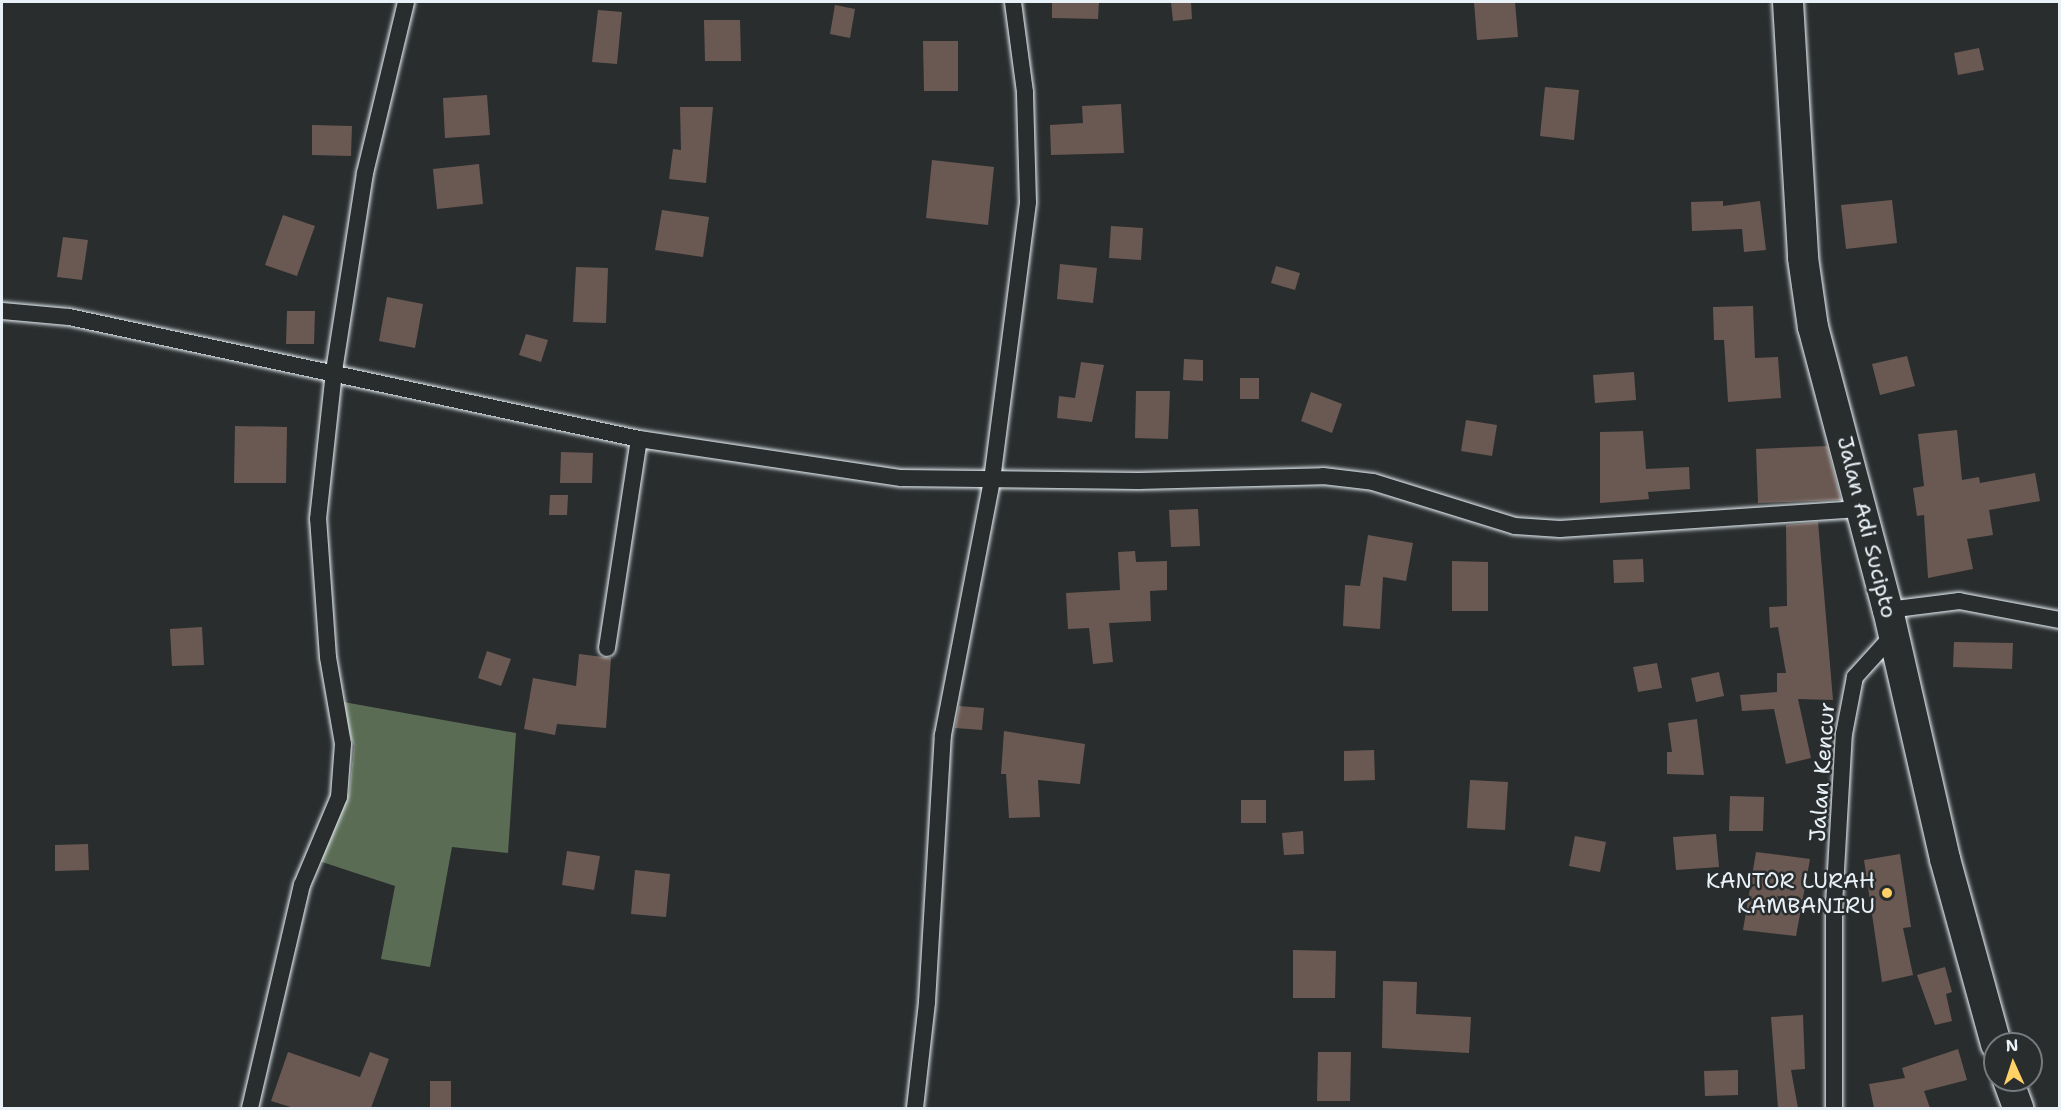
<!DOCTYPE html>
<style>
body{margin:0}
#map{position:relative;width:2061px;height:1110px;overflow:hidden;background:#2a2d2e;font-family:"Shantell Sans",sans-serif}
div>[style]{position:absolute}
.green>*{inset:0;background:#5b6c54}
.building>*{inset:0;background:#6a5952}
.roads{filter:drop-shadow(0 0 2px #e8f1f8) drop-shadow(0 0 2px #e8f1f8)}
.street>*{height:16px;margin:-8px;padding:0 8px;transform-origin:8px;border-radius:8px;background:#2a2d2e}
.highway>*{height:30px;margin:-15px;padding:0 15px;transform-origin:15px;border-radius:15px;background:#2a2d2e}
.dots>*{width:16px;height:16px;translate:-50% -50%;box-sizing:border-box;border:3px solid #2a2d2e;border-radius:50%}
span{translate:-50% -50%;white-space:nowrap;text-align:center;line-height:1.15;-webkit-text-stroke:5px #2a2d2e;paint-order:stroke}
.street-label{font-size:22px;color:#e8f1f8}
.poi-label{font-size:22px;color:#e8f1f8}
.right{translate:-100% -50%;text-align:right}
.frame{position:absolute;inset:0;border:3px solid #e8f1f8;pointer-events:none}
.north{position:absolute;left:1983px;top:1032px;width:60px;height:60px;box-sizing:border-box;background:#2a2d2e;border:2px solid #767b7f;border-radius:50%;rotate:357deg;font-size:16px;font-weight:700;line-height:24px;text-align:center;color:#e8f1f8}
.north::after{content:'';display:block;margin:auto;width:21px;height:27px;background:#ffd166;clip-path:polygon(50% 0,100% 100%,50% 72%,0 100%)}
</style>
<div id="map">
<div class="green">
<div style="clip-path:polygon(338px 701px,516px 733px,508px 853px,452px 847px,430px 967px,381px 959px,395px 886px,316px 860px,349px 793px,354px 746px)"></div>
</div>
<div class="building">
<div style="clip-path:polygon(1052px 2px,1099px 2px,1098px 19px,1052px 18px)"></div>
<div style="clip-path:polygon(1171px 2px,1191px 2px,1192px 19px,1173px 21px)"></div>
<div style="clip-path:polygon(1474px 2px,1515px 2px,1518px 37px,1477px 40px)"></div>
<div style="clip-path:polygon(835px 5px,855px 9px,850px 38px,830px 34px)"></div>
<div style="clip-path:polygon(598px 10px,622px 12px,617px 64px,592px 62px)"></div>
<div style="clip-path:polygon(704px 20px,740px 20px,741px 61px,705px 61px)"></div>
<div style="clip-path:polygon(923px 41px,958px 41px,958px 91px,924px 91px)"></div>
<div style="clip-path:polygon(1979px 48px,1984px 70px,1958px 75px,1954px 53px)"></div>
<div style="clip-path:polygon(1545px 87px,1579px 90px,1574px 140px,1540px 136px)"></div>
<div style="clip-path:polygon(487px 95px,490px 135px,445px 138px,443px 98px)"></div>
<div style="clip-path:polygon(1121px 104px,1124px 153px,1051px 155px,1050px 125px,1083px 123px,1082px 106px)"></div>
<div style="clip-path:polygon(680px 107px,713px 107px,706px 183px,669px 179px,673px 149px,681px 150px)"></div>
<div style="clip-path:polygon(312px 125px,352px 126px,351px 156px,312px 155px)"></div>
<div style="clip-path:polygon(932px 160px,994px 167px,988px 225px,926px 218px)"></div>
<div style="clip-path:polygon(479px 164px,483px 204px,437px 209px,433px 169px)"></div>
<div style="clip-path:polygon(1892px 200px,1897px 243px,1846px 249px,1841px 205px)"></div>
<div style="clip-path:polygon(1723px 201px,1723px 206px,1760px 201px,1766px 250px,1744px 252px,1742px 229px,1692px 231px,1691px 202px)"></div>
<div style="clip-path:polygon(662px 210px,709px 217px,703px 257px,655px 250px)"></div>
<div style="clip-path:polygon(283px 215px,315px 226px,297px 276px,265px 265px)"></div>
<div style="clip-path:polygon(1111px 226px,1143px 228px,1141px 260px,1109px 258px)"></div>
<div style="clip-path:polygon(63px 237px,88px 240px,82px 280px,57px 277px)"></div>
<div style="clip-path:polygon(1060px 264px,1097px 268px,1093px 303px,1057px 299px)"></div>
<div style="clip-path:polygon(1276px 266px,1300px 273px,1295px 290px,1271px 283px)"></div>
<div style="clip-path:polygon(576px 267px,608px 268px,606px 323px,573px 322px)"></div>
<div style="clip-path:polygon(387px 297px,423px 304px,415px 348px,379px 341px)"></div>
<div style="clip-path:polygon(1753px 306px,1755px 358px,1778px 357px,1781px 398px,1728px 402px,1724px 340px,1714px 340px,1713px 307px)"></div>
<div style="clip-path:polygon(287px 311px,315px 311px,314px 344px,286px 344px)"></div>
<div style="clip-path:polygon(526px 334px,548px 340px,541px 362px,519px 355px)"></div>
<div style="clip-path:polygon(1907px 356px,1915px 386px,1880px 395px,1872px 364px)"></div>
<div style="clip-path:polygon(1184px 359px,1203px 360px,1203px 381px,1183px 380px)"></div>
<div style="clip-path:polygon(1081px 362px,1104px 365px,1092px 422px,1057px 418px,1059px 396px,1075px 398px)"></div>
<div style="clip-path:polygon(1634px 372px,1636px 400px,1595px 403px,1593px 375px)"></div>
<div style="clip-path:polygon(1240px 378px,1259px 378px,1259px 399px,1240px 399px)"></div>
<div style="clip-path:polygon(1136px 391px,1170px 391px,1168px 439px,1135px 438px)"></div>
<div style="clip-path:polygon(1311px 392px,1342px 404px,1332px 433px,1301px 421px)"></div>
<div style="clip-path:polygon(1466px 420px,1497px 425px,1492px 456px,1461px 451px)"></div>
<div style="clip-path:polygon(235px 426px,287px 427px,286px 483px,234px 483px)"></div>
<div style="clip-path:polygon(1957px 430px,1962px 480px,1979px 477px,1980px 483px,2035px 473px,2040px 501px,1989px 510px,1993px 535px,1967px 539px,1973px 569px,1928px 578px,1924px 515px,1917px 516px,1913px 488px,1924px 486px,1918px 434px)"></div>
<div style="clip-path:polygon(1643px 431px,1646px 469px,1689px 467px,1690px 489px,1648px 492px,1649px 499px,1600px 503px,1600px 432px)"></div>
<div style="clip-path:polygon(1827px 446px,1841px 500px,1758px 503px,1756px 449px)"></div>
<div style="clip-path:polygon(561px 452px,593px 453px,592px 483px,560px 483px)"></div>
<div style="clip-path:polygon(550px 495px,568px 495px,567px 515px,549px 515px)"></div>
<div style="clip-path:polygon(1198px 509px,1200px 546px,1171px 547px,1169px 510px)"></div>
<div style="clip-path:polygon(1818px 522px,1833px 700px,1798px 699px,1811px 758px,1786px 764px,1774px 709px,1742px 711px,1740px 695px,1777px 692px,1777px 673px,1786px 673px,1778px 627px,1770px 628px,1769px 607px,1787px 606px,1786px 525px)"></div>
<div style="clip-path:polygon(1368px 535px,1413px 543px,1406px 581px,1383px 577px,1380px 629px,1343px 626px,1345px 585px,1360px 586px)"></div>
<div style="clip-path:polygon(1135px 551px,1136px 562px,1167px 561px,1167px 590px,1150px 591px,1151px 621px,1109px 623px,1113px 662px,1093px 664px,1089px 628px,1068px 629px,1066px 593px,1120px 590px,1118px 552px)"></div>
<div style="clip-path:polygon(1643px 559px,1644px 582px,1614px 583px,1613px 560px)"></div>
<div style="clip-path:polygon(1452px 561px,1488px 562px,1488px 611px,1452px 611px)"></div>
<div style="clip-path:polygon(202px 627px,204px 665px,172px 666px,170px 629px)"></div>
<div style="clip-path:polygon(1954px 642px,2013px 643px,2012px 669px,1953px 667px)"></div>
<div style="clip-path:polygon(487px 651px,511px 659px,501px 686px,478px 678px)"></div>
<div style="clip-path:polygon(579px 654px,611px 658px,606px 728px,557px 724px,555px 735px,524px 729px,533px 678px,576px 686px)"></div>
<div style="clip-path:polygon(1657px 663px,1662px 688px,1638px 692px,1633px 667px)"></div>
<div style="clip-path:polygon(1719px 672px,1724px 696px,1696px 702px,1691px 678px)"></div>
<div style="clip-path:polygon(959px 706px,984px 708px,982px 730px,955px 728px)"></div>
<div style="clip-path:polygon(1697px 719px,1704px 775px,1667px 774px,1667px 752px,1672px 752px,1668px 723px)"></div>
<div style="clip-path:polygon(1004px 731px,1085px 744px,1080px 784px,1038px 780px,1040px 817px,1009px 818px,1006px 774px,1001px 774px)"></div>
<div style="clip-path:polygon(1374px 750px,1375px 780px,1344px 781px,1344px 751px)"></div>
<div style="clip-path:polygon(1470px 780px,1508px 782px,1505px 830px,1467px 828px)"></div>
<div style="clip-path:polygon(1730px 796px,1764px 797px,1763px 831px,1729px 831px)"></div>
<div style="clip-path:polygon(1241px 800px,1266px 800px,1266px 823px,1241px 823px)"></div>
<div style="clip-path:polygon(1303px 831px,1304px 854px,1284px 855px,1282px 833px)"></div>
<div style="clip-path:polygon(1716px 834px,1719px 867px,1676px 870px,1673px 837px)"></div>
<div style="clip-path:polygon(1575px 836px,1606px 842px,1600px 872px,1569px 866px)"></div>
<div style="clip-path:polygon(88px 844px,89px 870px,55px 871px,55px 845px)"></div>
<div style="clip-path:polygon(567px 851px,600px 856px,594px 890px,562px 885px)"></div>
<div style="clip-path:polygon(1756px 852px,1810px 859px,1796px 936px,1743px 930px)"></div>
<div style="clip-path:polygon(1900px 854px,1911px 927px,1903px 928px,1913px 975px,1882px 982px,1864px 860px)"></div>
<div style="clip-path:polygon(635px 870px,670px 874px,666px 917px,631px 914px)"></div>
<div style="clip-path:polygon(1293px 950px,1336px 951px,1335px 998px,1293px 998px)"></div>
<div style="clip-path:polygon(1945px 967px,1952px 992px,1946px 994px,1952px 1021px,1935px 1025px,1917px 975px)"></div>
<div style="clip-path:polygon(1383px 981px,1417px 982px,1416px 1014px,1471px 1017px,1469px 1053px,1382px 1048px)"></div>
<div style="clip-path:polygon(1803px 1015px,1805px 1069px,1791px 1070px,1798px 1108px,1778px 1108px,1771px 1017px)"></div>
<div style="clip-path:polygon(1958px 1049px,1967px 1080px,1924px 1091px,1930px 1108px,1874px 1108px,1869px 1084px,1905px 1078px,1902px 1068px)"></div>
<div style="clip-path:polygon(288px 1052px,360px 1077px,370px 1052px,389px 1059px,371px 1108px,294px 1108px,271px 1101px)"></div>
<div style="clip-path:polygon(1318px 1052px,1351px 1052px,1350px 1101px,1317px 1101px)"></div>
<div style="clip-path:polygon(1738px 1070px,1738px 1095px,1705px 1096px,1704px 1071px)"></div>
<div style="clip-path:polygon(430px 1081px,451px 1081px,451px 1108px,430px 1108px)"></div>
</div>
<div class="roads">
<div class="street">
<div style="left:2px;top:311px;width:67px;rotate:5.1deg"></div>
<div style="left:69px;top:317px;width:583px;rotate:12.08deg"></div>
<div style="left:639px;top:439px;width:265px;rotate:8.5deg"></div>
<div style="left:901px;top:478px;width:237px;rotate:0.7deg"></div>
<div style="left:1138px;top:481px;width:185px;rotate:-1.5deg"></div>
<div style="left:1323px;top:476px;width:50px;rotate:6.8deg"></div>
<div style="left:1373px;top:482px;width:149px;rotate:17.2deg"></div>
<div style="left:1515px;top:526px;width:45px;rotate:3.8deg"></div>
<div style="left:1560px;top:529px;width:304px;rotate:-3.8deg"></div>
<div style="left:1888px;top:610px;width:72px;rotate:-7.2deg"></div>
<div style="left:1959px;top:601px;width:103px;rotate:10.7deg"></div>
<div style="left:607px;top:648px;width:211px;rotate:-81.3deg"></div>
<div style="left:250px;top:1108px;width:229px;rotate:-76.9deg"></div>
<div style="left:302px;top:885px;width:95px;rotate:-67.2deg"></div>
<div style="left:339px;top:797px;width:53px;rotate:-85.7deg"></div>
<div style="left:343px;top:744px;width:88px;rotate:-99.8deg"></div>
<div style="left:328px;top:657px;width:138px;rotate:-94.1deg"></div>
<div style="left:318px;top:519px;width:149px;rotate:-83.8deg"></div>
<div style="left:334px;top:371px;width:200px;rotate:-81.1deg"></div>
<div style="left:365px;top:173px;width:176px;rotate:-76.5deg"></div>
<div style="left:915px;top:1108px;width:107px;rotate:-83.5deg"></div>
<div style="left:927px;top:1002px;width:267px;rotate:-86.6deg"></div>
<div style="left:943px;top:735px;width:260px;rotate:-79.1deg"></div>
<div style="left:992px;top:480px;width:280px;rotate:-82.6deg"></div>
<div style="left:1028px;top:202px;width:110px;rotate:-91.6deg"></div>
<div style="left:1025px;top:92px;width:91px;rotate:-97.6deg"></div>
<div style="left:1834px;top:1108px;width:203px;rotate:-90deg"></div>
<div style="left:1834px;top:905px;width:171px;rotate:-86.7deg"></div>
<div style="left:1844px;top:734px;width:58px;rotate:-79.1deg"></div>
<div style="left:1855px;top:677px;width:58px;rotate:-47.8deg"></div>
</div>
<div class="highway">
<div style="left:1788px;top:2px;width:256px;rotate:86.6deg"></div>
<div style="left:1803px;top:258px;width:70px;rotate:81.8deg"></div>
<div style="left:1813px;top:327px;width:293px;rotate:75.2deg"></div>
<div style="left:1888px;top:610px;width:255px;rotate:77.1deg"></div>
<div style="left:1945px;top:859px;width:192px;rotate:74.6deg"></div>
<div style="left:2008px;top:1080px;width:30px;rotate:70deg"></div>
</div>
</div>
<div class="dots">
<div style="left:1887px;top:893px;background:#ffd166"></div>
</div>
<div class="street-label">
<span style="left:1867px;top:527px;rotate:76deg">Jalan Adi Sucipto</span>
<span style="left:1822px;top:772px;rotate:-86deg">Jalan Kencur</span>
</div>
<div class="poi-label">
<span class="right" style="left:1875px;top:893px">KANTOR LURAH<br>KAMBANIRU</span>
</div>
<div class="frame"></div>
<div class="north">N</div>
</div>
